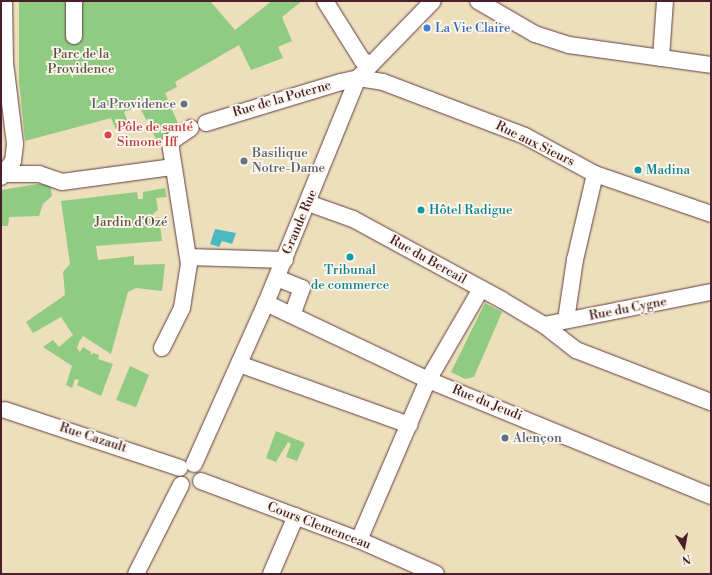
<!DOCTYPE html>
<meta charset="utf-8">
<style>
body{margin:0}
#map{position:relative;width:712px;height:575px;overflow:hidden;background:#eddfbc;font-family:"Libre Bodoni",serif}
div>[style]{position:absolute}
.green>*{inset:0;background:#8fcc81}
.water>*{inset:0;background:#4ab9c0}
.roads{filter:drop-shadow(0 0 1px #623c41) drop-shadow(0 0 1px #623c41)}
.minor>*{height:16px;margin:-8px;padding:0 8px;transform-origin:8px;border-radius:8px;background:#fff}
.dots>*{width:11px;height:11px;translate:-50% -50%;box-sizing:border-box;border:2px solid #fbf7ec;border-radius:50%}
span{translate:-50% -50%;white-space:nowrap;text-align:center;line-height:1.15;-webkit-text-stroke:3.5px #fbf7ec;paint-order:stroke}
.shop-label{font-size:13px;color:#366cbe}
.left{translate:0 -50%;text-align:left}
.park-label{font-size:13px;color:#5f5345}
.street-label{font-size:13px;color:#4a1f2b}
.worship-label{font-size:13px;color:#5b616d}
.right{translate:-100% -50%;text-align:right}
.health-label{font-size:13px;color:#be3a42}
.culture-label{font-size:13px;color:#0d838f}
.service-label{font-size:13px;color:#4e5e75}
.frame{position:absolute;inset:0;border:2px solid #4a1f2b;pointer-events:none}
.north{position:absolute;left:664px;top:527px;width:40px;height:40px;-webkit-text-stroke:3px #fbf7ec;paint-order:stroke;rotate:169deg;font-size:11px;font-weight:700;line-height:16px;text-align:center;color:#4a1f2b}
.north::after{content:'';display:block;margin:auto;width:14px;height:18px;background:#4a1f2b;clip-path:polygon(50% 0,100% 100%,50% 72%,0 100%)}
</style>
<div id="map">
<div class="green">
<div style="clip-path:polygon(19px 1px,210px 1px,235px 30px,272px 1px,302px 1px,282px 17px,292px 41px,278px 47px,283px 58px,251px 70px,239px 45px,175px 82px,177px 87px,165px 93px,181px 130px,156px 139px,139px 106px,124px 112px,130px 128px,116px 130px,111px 118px,25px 141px,19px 81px)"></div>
<div style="clip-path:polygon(50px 182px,52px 196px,43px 204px,39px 216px,9px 217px,8px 226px,1px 226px,1px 190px)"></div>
<div style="clip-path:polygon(165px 188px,167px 197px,156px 198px,158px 210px,153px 214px,154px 218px,159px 217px,162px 241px,96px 246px,98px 260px,134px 256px,134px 265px,165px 264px,162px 291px,136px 288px,128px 292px,111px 354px,83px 336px,79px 342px,77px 348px,80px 352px,83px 347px,91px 352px,90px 355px,94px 353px,99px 355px,98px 359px,113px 364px,101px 396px,77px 385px,79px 380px,75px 379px,72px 388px,66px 385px,72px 366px,43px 347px,53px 340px,59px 347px,73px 335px,61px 317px,33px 333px,26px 322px,65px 295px,63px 272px,70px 264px,61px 201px,137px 192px,138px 199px,143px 199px,143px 192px)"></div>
<div style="clip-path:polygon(485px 303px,502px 312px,474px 377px,465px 379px,451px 372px)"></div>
<div style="clip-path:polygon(130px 366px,149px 375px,136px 407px,116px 400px)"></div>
<div style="clip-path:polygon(276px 431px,305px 443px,297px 461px,286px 457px,291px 444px,288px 442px,276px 462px,266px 458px)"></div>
</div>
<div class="water">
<div style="clip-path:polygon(215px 229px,236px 233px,232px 244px,222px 241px,219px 247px,210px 244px)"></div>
</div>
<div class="roads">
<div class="minor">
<div style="left:74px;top:1px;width:35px;rotate:90deg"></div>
<div style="left:325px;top:1px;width:70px;rotate:57.9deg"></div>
<div style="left:362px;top:60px;width:9px;rotate:27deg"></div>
<div style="left:478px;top:1px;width:66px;rotate:30.1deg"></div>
<div style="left:535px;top:34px;width:36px;rotate:18deg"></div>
<div style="left:569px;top:45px;width:143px;rotate:8deg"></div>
<div style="left:661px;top:58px;width:57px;rotate:-86deg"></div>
<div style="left:206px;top:123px;width:141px;rotate:-16.9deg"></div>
<div style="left:341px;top:82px;width:17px;rotate:-13deg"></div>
<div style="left:358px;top:78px;width:25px;rotate:9deg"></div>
<div style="left:383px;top:82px;width:152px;rotate:20.8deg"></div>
<div style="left:525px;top:136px;width:80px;rotate:28.5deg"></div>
<div style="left:595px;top:174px;width:123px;rotate:19deg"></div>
<div style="left:5px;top:174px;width:34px"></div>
<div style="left:39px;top:174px;width:24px;rotate:19deg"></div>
<div style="left:62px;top:182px;width:105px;rotate:-7.7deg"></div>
<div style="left:1px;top:177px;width:20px;rotate:-53deg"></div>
<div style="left:13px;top:161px;width:17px;rotate:-83deg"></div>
<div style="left:15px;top:144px;width:83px;rotate:-97deg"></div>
<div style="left:5px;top:62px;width:61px;rotate:-90.9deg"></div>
<div style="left:308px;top:203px;width:48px;rotate:19.6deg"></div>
<div style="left:353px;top:219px;width:170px;rotate:28.5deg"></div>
<div style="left:502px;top:300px;width:49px;rotate:30.8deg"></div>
<div style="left:544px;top:325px;width:41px;rotate:38deg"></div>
<div style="left:576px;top:350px;width:145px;rotate:21.1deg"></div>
<div style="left:189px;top:257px;width:96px;rotate:1.8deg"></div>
<div style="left:277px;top:278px;width:27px;rotate:22deg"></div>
<div style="left:302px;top:288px;width:29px;rotate:110deg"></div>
<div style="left:266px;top:303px;width:179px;rotate:25.4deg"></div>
<div style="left:428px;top:380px;width:306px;rotate:22.3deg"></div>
<div style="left:566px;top:320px;width:61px;rotate:-81.5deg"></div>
<div style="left:575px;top:260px;width:88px;rotate:-76.9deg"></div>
<div style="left:544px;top:325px;width:170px;rotate:-11.2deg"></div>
<div style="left:162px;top:348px;width:45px;rotate:-63.4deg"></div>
<div style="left:182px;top:308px;width:45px;rotate:-81deg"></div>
<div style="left:189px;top:264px;width:123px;rotate:-98.9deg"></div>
<div style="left:170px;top:142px;width:25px;rotate:-34deg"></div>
<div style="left:239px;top:364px;width:181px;rotate:19.7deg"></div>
<div style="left:5px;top:410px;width:184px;rotate:18.3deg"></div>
<div style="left:194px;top:464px;width:176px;rotate:-65.9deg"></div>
<div style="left:266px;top:303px;width:243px;rotate:-67.8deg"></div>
<div style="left:358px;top:78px;width:107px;rotate:-45.8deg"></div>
<div style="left:201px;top:481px;width:169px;rotate:20.5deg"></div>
<div style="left:359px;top:540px;width:84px;rotate:23.8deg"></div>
<div style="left:359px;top:540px;width:174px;rotate:-66.7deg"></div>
<div style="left:428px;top:380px;width:105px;rotate:-59.8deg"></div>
<div style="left:136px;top:574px;width:100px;rotate:-63.2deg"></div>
<div style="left:271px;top:574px;width:63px;rotate:-66.7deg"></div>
</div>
</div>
<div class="dots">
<div style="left:427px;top:28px;background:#3f7fe0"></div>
<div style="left:184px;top:104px;background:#6b7280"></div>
<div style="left:108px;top:135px;background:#e0444e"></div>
<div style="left:244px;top:161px;background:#6b7280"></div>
<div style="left:638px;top:170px;background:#0f9aa8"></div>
<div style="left:421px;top:210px;background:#0f9aa8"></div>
<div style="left:350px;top:257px;background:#0f9aa8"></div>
<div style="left:505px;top:438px;background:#5c6f8a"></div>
</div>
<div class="shop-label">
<span class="left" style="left:435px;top:28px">La Vie Claire</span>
</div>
<div class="park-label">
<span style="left:81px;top:62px">Parc de la<br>Providence</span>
<span style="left:131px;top:222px">Jardin d'Ozé</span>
</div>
<div class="street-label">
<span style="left:282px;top:99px;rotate:-16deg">Rue de la Poterne</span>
<span style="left:535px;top:144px;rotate:26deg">Rue aux Sieurs</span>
<span style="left:300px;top:222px;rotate:-67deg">Grande Rue</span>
<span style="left:428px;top:260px;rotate:29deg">Rue du Bercail</span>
<span style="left:628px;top:309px;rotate:-11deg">Rue du Cygne</span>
<span style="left:487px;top:403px;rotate:22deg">Rue du Jeudi</span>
<span style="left:93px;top:438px;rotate:18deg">Rue Cazault</span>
<span style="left:319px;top:526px;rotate:21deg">Cours Clemenceau</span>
</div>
<div class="worship-label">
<span class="right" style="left:176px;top:104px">La Providence</span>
<span class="left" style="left:252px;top:161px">Basilique<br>Notre-Dame</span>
</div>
<div class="health-label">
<span class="left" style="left:117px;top:135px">Pôle de santé<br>Simone Iff</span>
</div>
<div class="culture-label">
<span class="left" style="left:646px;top:170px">Madina</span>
<span class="left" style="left:429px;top:210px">Hôtel Radigue</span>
<span style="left:350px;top:278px">Tribunal<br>de commerce</span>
</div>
<div class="service-label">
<span class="left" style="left:513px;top:438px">Alençon</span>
</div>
<div class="frame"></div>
<div class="north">N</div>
</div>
